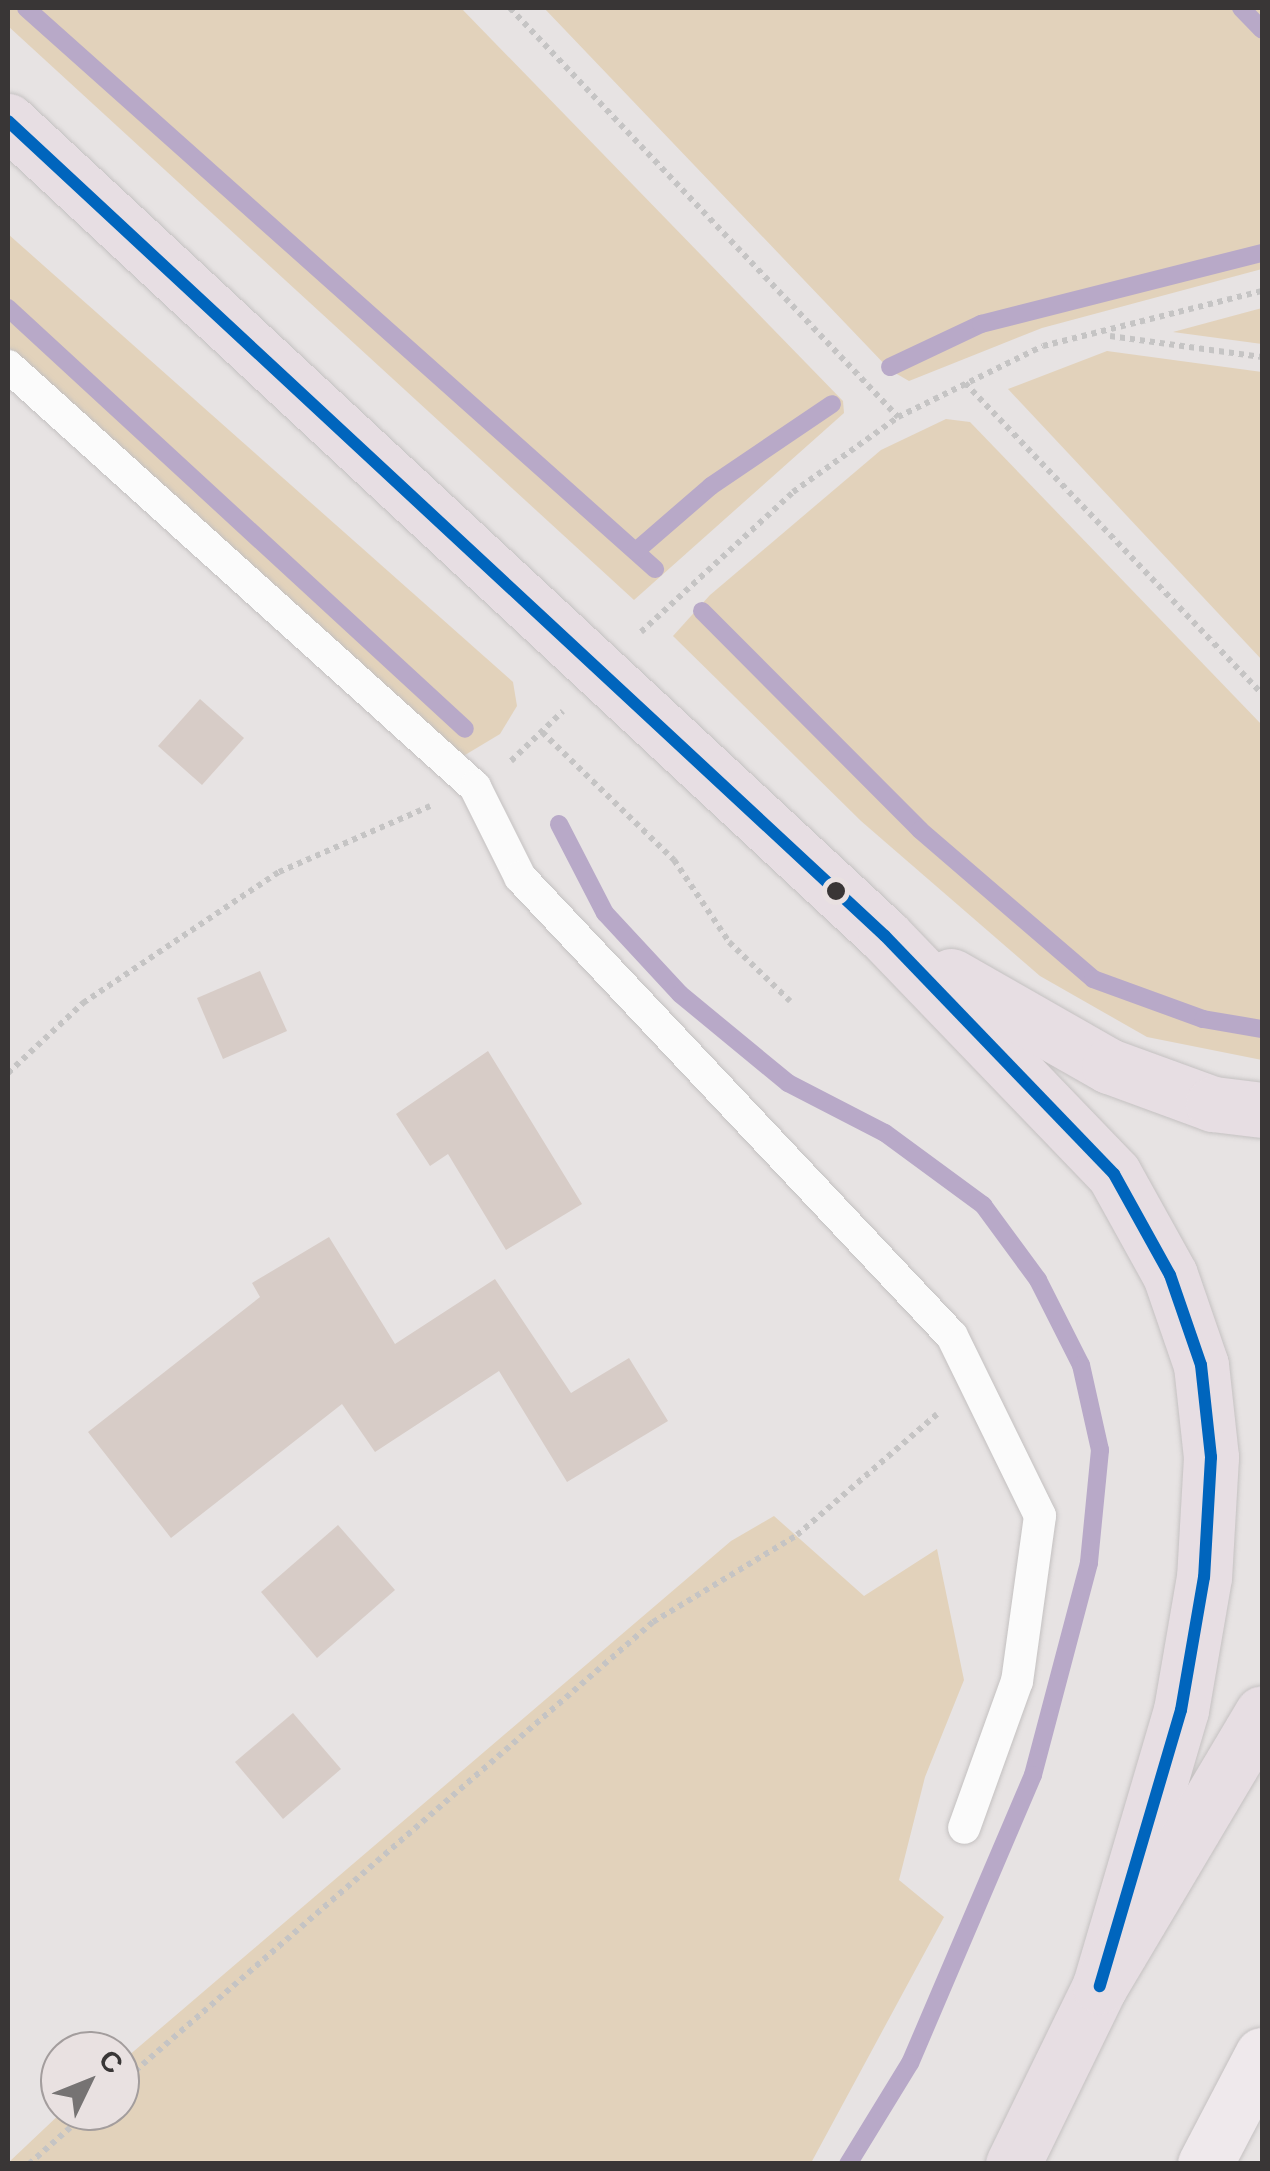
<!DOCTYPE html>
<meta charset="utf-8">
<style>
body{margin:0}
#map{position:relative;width:1270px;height:2171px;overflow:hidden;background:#e7e3e3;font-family:"Work Sans",sans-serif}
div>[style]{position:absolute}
.green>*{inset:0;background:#e2d2bb}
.stream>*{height:18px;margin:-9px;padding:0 9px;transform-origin:9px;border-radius:9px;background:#b8a9c8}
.building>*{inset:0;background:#d7ccc7}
.path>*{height:6px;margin-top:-3px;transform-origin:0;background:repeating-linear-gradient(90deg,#c5c4c4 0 5px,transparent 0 10px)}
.roads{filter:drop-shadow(0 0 2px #c4c1c1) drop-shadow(0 0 2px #c4c1c1)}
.lane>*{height:32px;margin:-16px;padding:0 16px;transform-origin:16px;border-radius:16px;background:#fbfbfb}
.primary>*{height:55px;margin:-27.5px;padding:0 27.5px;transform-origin:27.5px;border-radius:27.5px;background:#efe9ec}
.highway>*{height:55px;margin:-27.5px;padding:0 27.5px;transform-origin:27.5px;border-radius:27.5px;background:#e7dee3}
.bus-1>*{height:12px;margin:-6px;padding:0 6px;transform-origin:6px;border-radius:6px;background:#0065bd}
.dots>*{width:28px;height:28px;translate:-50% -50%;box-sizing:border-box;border:5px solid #e9e1e1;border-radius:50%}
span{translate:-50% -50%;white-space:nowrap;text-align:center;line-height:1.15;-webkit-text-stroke:9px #e9e1e1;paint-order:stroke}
.frame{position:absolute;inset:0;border:10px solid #393636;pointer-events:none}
.north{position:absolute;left:40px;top:2031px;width:100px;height:100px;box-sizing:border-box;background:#e9e1e1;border:2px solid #a39d9d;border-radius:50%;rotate:47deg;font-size:28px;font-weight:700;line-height:40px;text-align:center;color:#393636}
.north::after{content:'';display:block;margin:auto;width:35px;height:45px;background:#767373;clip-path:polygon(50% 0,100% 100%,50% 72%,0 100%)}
</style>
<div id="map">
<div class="green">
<div style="clip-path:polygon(8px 8px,461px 8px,843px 401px,844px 413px,634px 600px,8px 26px)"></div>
<div style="clip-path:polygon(544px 8px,1262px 8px,1262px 269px,1042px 328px,909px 381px,890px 370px)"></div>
<div style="clip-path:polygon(8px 234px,513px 682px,517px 706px,500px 734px,455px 761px,8px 347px)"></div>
<div style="clip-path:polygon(1262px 308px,1262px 344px,1173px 332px)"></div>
<div style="clip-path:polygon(1107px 351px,1262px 372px,1262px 660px,1008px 389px)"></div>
<div style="clip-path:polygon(946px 419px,970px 422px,1262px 725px,1262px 1060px,1147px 1037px,1040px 976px,861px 821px,673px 636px,710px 595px,881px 450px)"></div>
<div style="clip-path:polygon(774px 1516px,864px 1596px,937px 1549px,964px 1680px,925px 1777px,899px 1880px,944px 1917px,811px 2163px,8px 2163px,63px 2111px,120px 2111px,120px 2063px,731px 1541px)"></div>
</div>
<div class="stream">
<div style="left:26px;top:8px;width:843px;rotate:41.73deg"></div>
<div style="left:1241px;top:8px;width:30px;rotate:46deg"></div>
<div style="left:8px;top:308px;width:621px;rotate:42.65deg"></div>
<div style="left:890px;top:367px;width:101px;rotate:-25.3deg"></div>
<div style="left:981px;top:324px;width:290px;rotate:-14.2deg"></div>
<div style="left:636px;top:551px;width:99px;rotate:-40.9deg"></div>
<div style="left:711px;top:486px;width:146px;rotate:-34.1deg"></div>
<div style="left:702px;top:611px;width:309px;rotate:45.1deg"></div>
<div style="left:920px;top:830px;width:228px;rotate:40.7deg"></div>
<div style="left:1093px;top:979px;width:117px;rotate:20deg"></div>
<div style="left:1203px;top:1019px;width:60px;rotate:9.6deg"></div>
<div style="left:559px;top:824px;width:100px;rotate:62.7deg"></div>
<div style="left:605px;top:913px;width:110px;rotate:47.2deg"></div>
<div style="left:680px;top:994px;width:140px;rotate:39.5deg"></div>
<div style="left:788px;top:1083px;width:109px;rotate:27.3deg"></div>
<div style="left:885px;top:1133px;width:122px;rotate:36.3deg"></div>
<div style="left:983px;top:1205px;width:93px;rotate:53.7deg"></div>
<div style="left:1038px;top:1280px;width:95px;rotate:63.2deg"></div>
<div style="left:1081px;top:1365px;width:87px;rotate:77.4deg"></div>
<div style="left:1100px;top:1450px;width:114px;rotate:95.6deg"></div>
<div style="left:1089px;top:1563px;width:219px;rotate:104.8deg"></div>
<div style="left:1033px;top:1775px;width:313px;rotate:113.1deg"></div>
<div style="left:910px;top:2063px;width:119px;rotate:121.5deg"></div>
</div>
<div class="building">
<div style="clip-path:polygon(200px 699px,244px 738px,202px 785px,158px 746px)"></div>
<div style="clip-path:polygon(260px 971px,287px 1031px,223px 1059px,197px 998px)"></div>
<div style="clip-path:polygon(488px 1051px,582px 1204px,506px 1250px,448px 1154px,430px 1166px,396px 1114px)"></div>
<div style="clip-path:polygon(329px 1237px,395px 1344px,495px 1279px,571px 1393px,629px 1358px,668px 1421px,567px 1482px,499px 1371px,375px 1452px,342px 1404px,171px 1538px,88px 1432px,260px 1297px,252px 1283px)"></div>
<div style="clip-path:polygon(338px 1525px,395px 1590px,317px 1658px,261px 1592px)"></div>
<div style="clip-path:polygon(293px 1713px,341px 1769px,283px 1819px,235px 1762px)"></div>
</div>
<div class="path">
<div style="left:510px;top:8px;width:564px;rotate:46.51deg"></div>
<div style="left:1110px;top:336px;width:153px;rotate:7.9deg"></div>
<div style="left:965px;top:383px;width:430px;rotate:46.3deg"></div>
<div style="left:641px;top:632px;width:207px;rotate:-42.6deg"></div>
<div style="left:793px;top:492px;width:129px;rotate:-35.5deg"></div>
<div style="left:898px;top:417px;width:161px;rotate:-26.1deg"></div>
<div style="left:1043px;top:346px;width:226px;rotate:-14.1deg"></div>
<div style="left:542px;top:732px;width:184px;rotate:44.1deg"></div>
<div style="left:674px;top:860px;width:99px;rotate:56.1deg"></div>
<div style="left:729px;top:942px;width:85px;rotate:44deg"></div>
<div style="left:511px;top:761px;width:72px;rotate:-43.9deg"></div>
<div style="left:8px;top:1073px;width:103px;rotate:-43deg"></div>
<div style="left:83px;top:1003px;width:236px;rotate:-33.8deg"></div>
<div style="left:279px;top:872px;width:165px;rotate:-23.6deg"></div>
<div style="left:120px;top:2084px;width:705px;rotate:-40.92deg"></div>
<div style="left:653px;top:1622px;width:168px;rotate:-31.1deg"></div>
<div style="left:797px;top:1535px;width:185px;rotate:-40.8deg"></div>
<div style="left:29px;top:2164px;width:80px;rotate:-41.5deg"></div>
</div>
<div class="roads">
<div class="lane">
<div style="left:8px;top:366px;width:629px;rotate:42.03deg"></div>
<div style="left:475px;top:787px;width:101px;rotate:63.4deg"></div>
<div style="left:520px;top:877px;width:630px;rotate:46.74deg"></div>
<div style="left:952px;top:1336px;width:200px;rotate:63.9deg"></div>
<div style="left:1040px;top:1516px;width:167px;rotate:97.9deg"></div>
<div style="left:1017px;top:1681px;width:156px;rotate:109.8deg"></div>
</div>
<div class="primary">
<div style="left:1205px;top:2164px;width:123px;rotate:-62.4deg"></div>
</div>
<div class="highway">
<div style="left:8px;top:121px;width:1197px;rotate:42.9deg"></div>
<div style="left:885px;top:936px;width:330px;rotate:46.1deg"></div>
<div style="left:1114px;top:1174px;width:115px;rotate:61deg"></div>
<div style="left:1170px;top:1275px;width:95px;rotate:71deg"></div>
<div style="left:1201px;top:1365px;width:93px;rotate:83.8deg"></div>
<div style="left:1211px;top:1457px;width:120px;rotate:93.3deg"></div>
<div style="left:1204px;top:1577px;width:135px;rotate:99.8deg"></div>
<div style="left:1181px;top:1710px;width:288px;rotate:106.4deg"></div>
<div style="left:951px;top:976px;width:182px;rotate:29.7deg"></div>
<div style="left:1109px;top:1066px;width:111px;rotate:20.1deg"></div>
<div style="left:1213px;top:1104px;width:49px;rotate:7deg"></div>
<div style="left:1013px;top:2164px;width:198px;rotate:-64deg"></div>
<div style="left:1100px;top:1986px;width:317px;rotate:-59.3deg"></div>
</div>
</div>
<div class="bus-1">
<div style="left:8px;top:121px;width:1197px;rotate:42.9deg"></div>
<div style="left:885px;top:936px;width:330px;rotate:46.1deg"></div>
<div style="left:1114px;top:1174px;width:115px;rotate:61deg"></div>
<div style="left:1170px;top:1275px;width:95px;rotate:71deg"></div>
<div style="left:1201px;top:1365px;width:93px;rotate:83.8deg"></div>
<div style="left:1211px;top:1457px;width:120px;rotate:93.3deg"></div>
<div style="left:1204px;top:1577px;width:135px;rotate:99.8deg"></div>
<div style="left:1181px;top:1710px;width:288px;rotate:106.4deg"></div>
</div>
<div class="dots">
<div style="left:836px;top:891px;background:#393636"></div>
</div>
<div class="frame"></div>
<div class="north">С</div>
</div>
